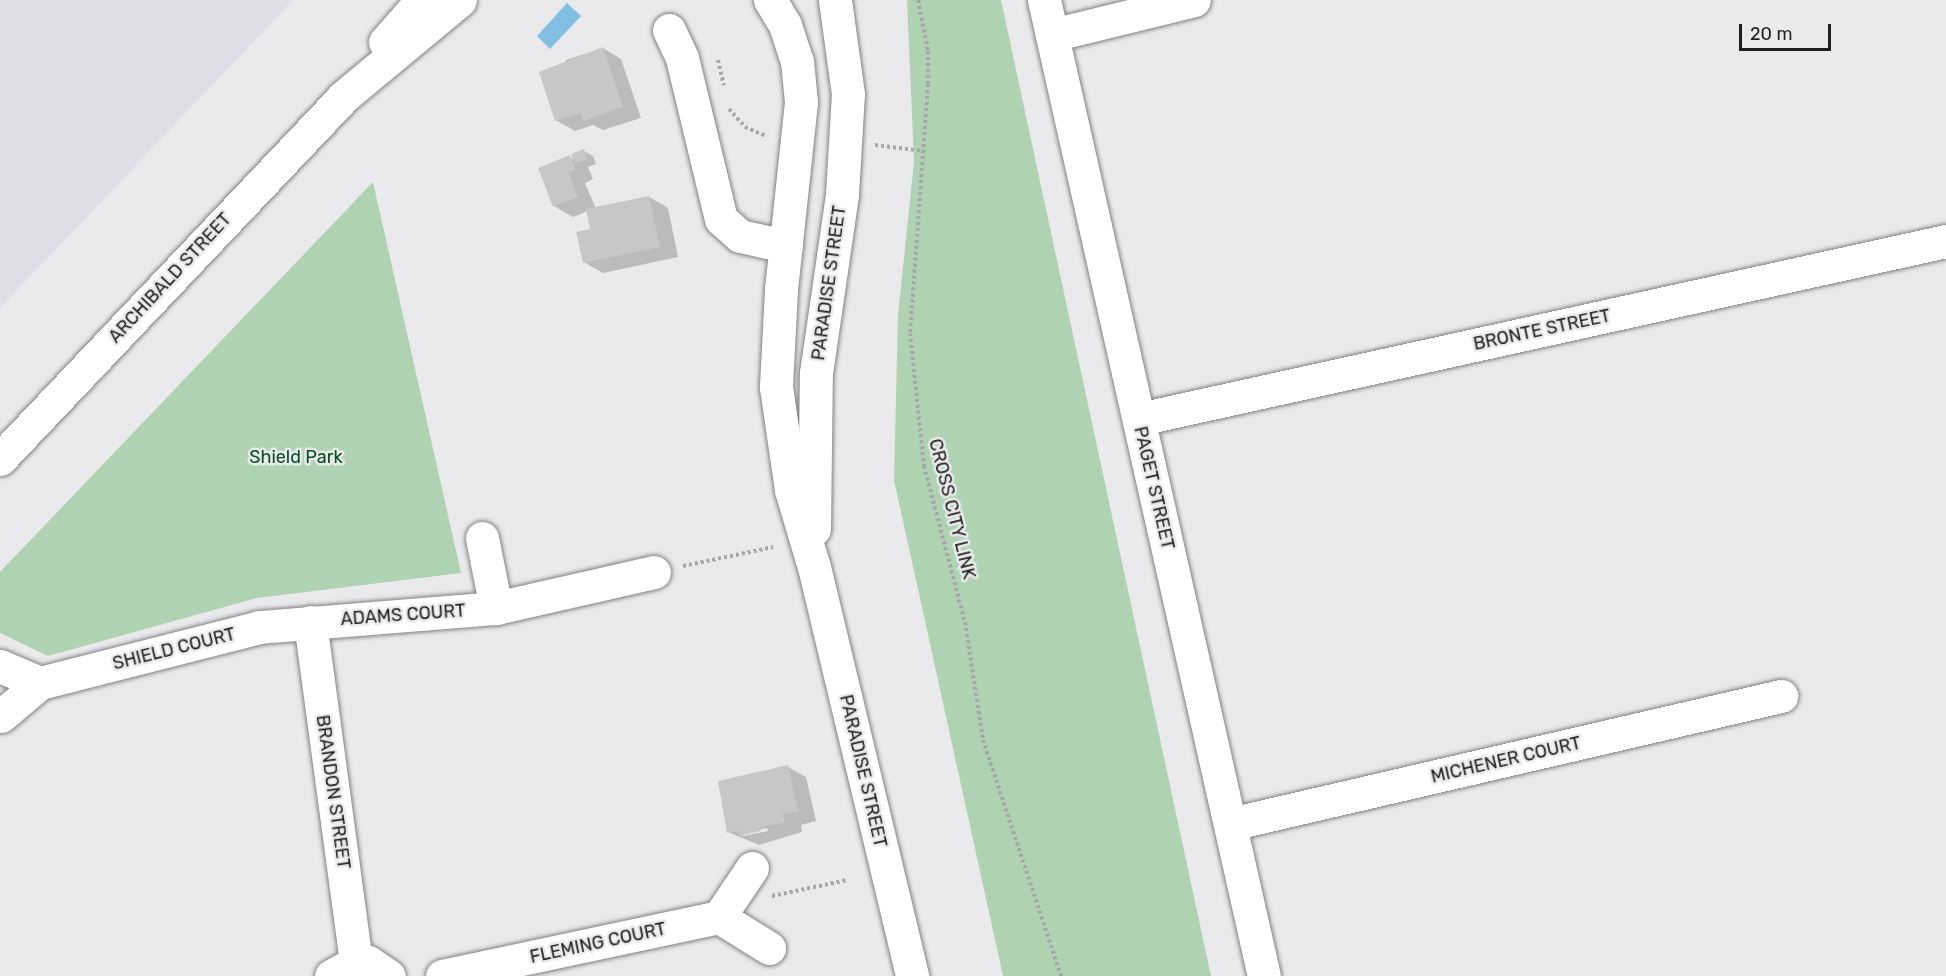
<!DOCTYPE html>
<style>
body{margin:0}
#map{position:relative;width:1946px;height:976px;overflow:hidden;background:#eaeaec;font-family:Rubik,sans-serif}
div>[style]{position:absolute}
.built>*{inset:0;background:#dedee8}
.green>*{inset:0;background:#afd3b2}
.water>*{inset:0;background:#81bfe3}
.shadow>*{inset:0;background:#0003}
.building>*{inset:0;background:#c8c6c8}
.path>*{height:4px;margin-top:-2px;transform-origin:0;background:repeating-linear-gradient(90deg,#a7a7a9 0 3px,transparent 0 6px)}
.roads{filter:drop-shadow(0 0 2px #828284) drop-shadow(0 0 2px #828284)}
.minor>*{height:33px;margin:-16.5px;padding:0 16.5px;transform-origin:16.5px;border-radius:16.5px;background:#fff}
span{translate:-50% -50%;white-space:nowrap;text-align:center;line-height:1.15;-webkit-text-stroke:5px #eaeaec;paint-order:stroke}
.street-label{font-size:18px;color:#1f1f20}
.park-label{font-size:18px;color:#015119}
.scale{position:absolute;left:1739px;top:24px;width:92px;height:27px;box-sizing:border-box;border:3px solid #1f1f20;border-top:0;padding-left:8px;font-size:18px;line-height:21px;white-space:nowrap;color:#1f1f20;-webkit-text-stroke:4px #eaeaec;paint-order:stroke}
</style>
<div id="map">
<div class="built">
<div style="clip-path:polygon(0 0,293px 0,0 308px)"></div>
</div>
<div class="green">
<div style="clip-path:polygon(907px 0,1001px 0,1211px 976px,1003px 976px,894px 480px,898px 315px,914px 162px)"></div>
<div style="clip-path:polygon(373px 182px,461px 573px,257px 598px,48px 656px,0 633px,0 572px)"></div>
</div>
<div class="water">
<div style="clip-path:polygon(567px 3px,581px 16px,550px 49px,537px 36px)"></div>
</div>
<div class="shadow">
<div style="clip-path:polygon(603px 48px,621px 59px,641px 118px,603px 130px,593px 125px,575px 131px,556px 120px,566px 60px)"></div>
<div style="clip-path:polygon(584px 151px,593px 156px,596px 164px,588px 167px,593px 179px,585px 183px,596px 209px,649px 197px,668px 208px,678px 257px,603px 273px,584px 262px,592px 230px,588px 211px,573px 217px,554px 206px,570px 157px,575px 160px)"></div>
<div style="clip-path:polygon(evenodd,788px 767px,806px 777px,816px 821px,801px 825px,802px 832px,759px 845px,728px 832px,788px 767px,767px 828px,768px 831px,743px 836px,743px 833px,767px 828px)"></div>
</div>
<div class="building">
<div style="clip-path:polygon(603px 47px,623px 107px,583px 121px,581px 113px,555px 121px,539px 72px)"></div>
<div style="clip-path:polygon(584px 149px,588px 159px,575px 163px,571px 154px)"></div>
<div style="clip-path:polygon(570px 155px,575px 169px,568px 172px,578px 197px,553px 207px,538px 168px)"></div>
<div style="clip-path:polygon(649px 196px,660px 247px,583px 263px,576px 232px,590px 229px,586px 209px)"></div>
<div style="clip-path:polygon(788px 765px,798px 811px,783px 814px,785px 822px,759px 828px,760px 831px,739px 836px,738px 831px,727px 833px,718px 781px)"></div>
</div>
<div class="path">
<div style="left:918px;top:0;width:52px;rotate:78.9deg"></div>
<div style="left:928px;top:51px;width:33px;rotate:90deg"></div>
<div style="left:928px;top:84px;width:250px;rotate:94.1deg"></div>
<div style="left:910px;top:333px;width:134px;rotate:84deg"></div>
<div style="left:924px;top:466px;width:161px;rotate:75.3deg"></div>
<div style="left:965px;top:622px;width:119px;rotate:81.3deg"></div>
<div style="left:983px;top:740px;width:249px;rotate:71.7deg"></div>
<div style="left:718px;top:60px;width:26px;rotate:77deg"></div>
<div style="left:729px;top:109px;width:24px;rotate:48deg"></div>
<div style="left:745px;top:127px;width:23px;rotate:23deg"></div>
<div style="left:875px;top:145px;width:48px;rotate:7.1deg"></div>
<div style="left:683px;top:566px;width:92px;rotate:-11.9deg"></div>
<div style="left:772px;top:896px;width:77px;rotate:-12deg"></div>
</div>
<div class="roads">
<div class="minor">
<div style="left:770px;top:0;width:29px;rotate:59deg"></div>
<div style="left:785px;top:25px;width:38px;rotate:72deg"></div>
<div style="left:797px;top:61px;width:41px;rotate:84.4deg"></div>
<div style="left:801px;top:102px;width:189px;rotate:96.1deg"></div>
<div style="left:781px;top:290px;width:97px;rotate:93deg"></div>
<div style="left:776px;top:387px;width:104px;rotate:81.7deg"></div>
<div style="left:791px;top:490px;width:80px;rotate:73.4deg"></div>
<div style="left:814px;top:567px;width:421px;rotate:76.5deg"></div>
<div style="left:1044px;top:0;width:1000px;rotate:77.3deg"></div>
<div style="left:669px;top:30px;width:31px;rotate:65deg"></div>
<div style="left:682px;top:58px;width:166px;rotate:76.4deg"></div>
<div style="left:721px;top:219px;width:25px;rotate:42deg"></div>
<div style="left:740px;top:236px;width:47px;rotate:12.3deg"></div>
<div style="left:1052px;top:35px;width:146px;rotate:-13.8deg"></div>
<div style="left:385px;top:42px;width:56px;rotate:-48.6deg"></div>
<div style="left:1139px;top:419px;width:826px;rotate:-12.44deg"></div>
<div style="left:0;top:459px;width:497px;rotate:-46.5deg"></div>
<div style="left:342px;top:98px;width:153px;rotate:-39.7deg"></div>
<div style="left:814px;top:529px;width:156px;rotate:-89.3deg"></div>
<div style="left:816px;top:373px;width:181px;rotate:-81.7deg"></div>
<div style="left:842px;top:194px;width:100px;rotate:-86.6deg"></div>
<div style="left:848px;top:94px;width:95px;rotate:-97.9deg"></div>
<div style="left:482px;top:538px;width:71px;rotate:78.7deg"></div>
<div style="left:310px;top:622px;width:343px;rotate:82.3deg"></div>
<div style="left:0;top:666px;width:43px;rotate:23deg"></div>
<div style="left:40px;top:683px;width:51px;rotate:139.8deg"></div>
<div style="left:40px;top:683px;width:226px;rotate:-14.3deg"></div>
<div style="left:259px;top:627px;width:238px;rotate:-4.6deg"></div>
<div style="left:496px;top:608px;width:162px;rotate:-12.8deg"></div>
<div style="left:1230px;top:824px;width:566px;rotate:-13.08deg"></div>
<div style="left:752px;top:868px;width:59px;rotate:124deg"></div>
<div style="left:719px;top:917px;width:59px;rotate:31.8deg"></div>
<div style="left:331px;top:976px;width:29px;rotate:-29deg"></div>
<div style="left:356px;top:962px;width:12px"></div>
<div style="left:368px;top:962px;width:25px;rotate:34deg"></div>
<div style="left:442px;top:976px;width:283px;rotate:-12deg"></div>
</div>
</div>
<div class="street-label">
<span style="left:170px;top:278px;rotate:-47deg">ARCHIBALD STREET</span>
<span style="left:829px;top:283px;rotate:-82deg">PARADISE STREET</span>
<span style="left:1542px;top:330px;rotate:-12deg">BRONTE STREET</span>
<span style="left:1154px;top:488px;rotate:77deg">PAGET STREET</span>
<span style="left:952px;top:509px;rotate:76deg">CROSS CITY LINK</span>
<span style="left:403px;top:615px;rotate:-4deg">ADAMS COURT</span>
<span style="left:174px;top:649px;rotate:-14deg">SHIELD COURT</span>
<span style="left:1506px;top:760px;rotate:-13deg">MICHENER COURT</span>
<span style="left:863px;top:771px;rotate:77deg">PARADISE STREET</span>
<span style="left:333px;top:792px;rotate:82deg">BRANDON STREET</span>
<span style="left:598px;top:943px;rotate:-12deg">FLEMING COURT</span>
</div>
<div class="park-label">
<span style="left:296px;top:457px">Shield Park</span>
</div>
<div class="scale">20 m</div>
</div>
